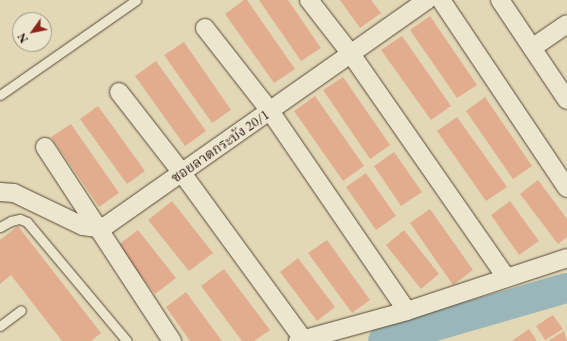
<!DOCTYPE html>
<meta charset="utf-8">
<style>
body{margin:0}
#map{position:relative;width:567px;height:341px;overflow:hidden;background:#e3d8b5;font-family:"EB Garamond","Noto Serif Thai",serif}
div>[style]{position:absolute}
.river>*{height:30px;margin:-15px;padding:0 15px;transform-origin:15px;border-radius:15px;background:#9bb6b9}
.building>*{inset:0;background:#e2ac8f}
.roads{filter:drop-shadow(0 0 1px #574839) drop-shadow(0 0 1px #574839)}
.lane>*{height:9px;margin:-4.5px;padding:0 4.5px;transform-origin:4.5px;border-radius:4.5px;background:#ede6cf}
.street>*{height:18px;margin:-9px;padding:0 9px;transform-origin:9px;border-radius:9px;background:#ede6cf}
span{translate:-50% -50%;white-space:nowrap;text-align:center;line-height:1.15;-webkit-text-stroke:3px #ede6cf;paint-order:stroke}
.street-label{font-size:14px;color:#281810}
.north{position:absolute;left:12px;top:12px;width:40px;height:40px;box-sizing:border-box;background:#ede6cf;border:1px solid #9e9483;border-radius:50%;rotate:237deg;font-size:11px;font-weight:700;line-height:16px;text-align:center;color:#281810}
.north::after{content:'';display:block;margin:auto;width:14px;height:18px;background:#8f2418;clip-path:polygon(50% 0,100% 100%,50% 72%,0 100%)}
</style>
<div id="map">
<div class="river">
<div style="left:383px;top:341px;width:191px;rotate:-16.1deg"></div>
</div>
<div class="building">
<div style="clip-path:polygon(244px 0,247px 0,295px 69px,274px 83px,225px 14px)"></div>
<div style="clip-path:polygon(259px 0,288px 0,321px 48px,301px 61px)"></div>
<div style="clip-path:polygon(340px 0,371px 0,381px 13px,360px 28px)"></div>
<div style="clip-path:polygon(430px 16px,477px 85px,457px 98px,410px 30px)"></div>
<div style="clip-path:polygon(402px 36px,451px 106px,431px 120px,381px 50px)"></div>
<div style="clip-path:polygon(184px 42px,231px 110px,212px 123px,164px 55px)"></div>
<div style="clip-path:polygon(156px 61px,206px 131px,185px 146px,135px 76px)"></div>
<div style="clip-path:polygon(343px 77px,390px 145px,370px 159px,323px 90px)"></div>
<div style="clip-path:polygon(315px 96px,364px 166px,343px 181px,294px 111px)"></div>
<div style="clip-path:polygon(485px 97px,532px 166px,513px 179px,466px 111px)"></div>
<div style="clip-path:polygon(98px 106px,145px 171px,127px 184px,80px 119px)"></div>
<div style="clip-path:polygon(457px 117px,507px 187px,486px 201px,437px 131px)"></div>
<div style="clip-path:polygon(71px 124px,119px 193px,99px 207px,51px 137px)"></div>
<div style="clip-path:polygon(394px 152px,422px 192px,401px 206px,374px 166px)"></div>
<div style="clip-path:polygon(366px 173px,396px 216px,376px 230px,346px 187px)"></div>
<div style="clip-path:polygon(538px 180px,567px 219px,567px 237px,558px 244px,520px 194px)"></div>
<div style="clip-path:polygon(172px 201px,213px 253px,189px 271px,148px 220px)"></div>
<div style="clip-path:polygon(510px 201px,539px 241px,519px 255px,491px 215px)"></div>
<div style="clip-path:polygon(430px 209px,473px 270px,453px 285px,410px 223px)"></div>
<div style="clip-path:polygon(18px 226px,101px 333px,91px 341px,62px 341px,11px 275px,0 284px,0 240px)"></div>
<div style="clip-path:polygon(138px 230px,176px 278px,155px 294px,117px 246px)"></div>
<div style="clip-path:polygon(404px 230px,439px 274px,421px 289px,386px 245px)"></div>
<div style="clip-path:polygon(327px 240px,370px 300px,352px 313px,308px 253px)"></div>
<div style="clip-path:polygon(298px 258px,335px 307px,317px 321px,280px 272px)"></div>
<div style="clip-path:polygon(224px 269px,270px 330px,254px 341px,242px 341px,201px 286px)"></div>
<div style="clip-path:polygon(186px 292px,222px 341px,190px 341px,166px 307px)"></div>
<div style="clip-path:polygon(553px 315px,563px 329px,545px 340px,536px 326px)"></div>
<div style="clip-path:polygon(529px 329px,537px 341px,512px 341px)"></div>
<div style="clip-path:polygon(564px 331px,567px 341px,548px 341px)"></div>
</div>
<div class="roads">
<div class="lane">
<div style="left:0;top:95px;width:166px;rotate:-34.9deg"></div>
<div style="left:0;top:227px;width:13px;rotate:-29deg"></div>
<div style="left:11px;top:221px;width:9px;rotate:-13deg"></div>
<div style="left:20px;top:219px;width:8px;rotate:23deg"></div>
<div style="left:27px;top:222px;width:155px;rotate:50deg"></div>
<div style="left:0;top:326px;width:26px;rotate:-37deg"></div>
</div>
<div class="street">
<div style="left:309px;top:0;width:68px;rotate:52.1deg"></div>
<div style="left:351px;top:54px;width:272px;rotate:55.2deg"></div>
<div style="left:441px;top:0;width:226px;rotate:56.2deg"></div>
<div style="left:500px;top:0;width:120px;rotate:56.2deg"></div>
<div style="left:205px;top:28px;width:105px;rotate:51.9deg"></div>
<div style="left:270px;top:111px;width:242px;rotate:55.6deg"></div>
<div style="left:532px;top:48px;width:42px;rotate:-34.4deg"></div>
<div style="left:119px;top:92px;width:103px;rotate:52.1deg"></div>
<div style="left:182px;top:173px;width:205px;rotate:53.9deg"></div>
<div style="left:45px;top:147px;width:232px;rotate:56.8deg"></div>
<div style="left:0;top:192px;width:14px;rotate:4deg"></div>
<div style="left:14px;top:193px;width:76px;rotate:25.6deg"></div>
<div style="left:83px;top:226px;width:15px;rotate:8deg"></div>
<div style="left:98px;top:228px;width:9px;rotate:-18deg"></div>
<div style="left:107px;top:225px;width:391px;rotate:-35.1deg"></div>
<div style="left:298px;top:341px;width:113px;rotate:-15.4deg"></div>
<div style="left:407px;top:311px;width:169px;rotate:-18.3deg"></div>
</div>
</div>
<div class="street-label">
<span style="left:220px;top:146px;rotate:-35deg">ซอยลาดกระบัง 20/1</span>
</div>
<div class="north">N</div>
</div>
